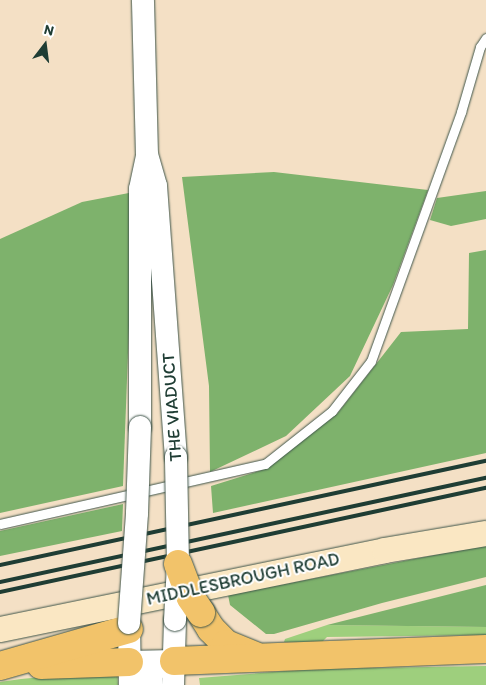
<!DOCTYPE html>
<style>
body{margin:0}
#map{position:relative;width:486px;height:685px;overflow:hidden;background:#f4e0c5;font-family:Itim,sans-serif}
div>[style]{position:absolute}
.green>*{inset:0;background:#9ecf7d}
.forest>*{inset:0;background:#7eb26c}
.roads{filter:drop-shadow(0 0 1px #3f554a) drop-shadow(0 0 1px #3f554a)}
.service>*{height:9px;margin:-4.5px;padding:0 4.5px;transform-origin:4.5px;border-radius:4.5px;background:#fff}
.tertiary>*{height:22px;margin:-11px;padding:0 11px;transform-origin:11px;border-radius:11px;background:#fff}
.secondary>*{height:25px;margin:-12.5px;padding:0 12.5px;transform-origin:12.5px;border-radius:12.5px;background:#fae7c3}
.trunk>*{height:28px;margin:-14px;padding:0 14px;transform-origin:14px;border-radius:14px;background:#f2c36a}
.rail>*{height:4px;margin:-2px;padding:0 2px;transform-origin:2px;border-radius:2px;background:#1f3d34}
.bridges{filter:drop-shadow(0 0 1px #3f554a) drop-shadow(0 0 1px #3f554a)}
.tertiary-bridge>*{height:22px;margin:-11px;padding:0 11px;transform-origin:11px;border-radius:11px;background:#fff}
.trunk-bridge>*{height:28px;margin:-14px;padding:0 14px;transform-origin:14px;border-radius:14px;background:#f2c36a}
span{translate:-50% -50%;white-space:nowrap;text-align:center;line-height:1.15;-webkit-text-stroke:4px #fff;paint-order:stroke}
.street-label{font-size:18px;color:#1f3d34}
.north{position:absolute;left:20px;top:20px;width:50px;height:50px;-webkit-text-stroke:4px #fff;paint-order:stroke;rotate:15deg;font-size:14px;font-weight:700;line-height:20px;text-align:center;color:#1f3d34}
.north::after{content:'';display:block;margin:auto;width:18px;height:22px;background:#1f3d34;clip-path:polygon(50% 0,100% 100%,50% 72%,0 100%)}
</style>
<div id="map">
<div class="green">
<div style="clip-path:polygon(327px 625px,486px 627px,486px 635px,327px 637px,322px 642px,284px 642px,285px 639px)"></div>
<div style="clip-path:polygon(486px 666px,486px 685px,200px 685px,199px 678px,310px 669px)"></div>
<div style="clip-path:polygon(117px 670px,118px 685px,0 685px,0 682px,21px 679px)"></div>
</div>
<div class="forest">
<div style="clip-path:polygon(274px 172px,428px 190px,393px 285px,350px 376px,286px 436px,210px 472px,209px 386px,182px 177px)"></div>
<div style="clip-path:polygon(486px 191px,486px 219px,451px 226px,430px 220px,437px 198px)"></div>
<div style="clip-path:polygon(134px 192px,123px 486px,0 513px,0 239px,82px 202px)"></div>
<div style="clip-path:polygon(486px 250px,486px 453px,213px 513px,211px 486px,262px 470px,337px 414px,401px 332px,468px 329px,469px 253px)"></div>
<div style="clip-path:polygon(123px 504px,122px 531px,0 556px,0 531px)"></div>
<div style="clip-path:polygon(486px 545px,486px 577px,382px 603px,274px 634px,266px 634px,230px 605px,228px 595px)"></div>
<div style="clip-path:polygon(486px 585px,486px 627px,327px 625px)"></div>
</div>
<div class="roads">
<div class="service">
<div style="left:0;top:524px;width:272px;rotate:-12.8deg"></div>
<div style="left:265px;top:464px;width:85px;rotate:-38.3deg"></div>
<div style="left:332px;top:411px;width:63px;rotate:-52deg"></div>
<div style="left:371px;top:361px;width:265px;rotate:-70.1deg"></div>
<div style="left:461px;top:112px;width:68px;rotate:-73.7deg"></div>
<div style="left:480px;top:47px;width:11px;rotate:-56deg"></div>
</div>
<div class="tertiary">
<div style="left:148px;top:158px;width:29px;rotate:74deg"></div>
<div style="left:156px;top:186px;width:272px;rotate:85.8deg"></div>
<div style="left:140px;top:427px;width:238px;rotate:-90deg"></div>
<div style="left:140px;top:189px;width:35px;rotate:-78deg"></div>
<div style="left:147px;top:155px;width:155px;rotate:-91.5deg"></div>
<div style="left:129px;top:623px;width:62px;rotate:89.1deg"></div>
<div style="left:129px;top:662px;width:45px;rotate:-1.3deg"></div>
<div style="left:151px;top:685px;width:10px;rotate:-90deg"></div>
<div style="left:151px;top:675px;width:10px;rotate:-53deg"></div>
<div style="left:157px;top:667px;width:17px;rotate:-21deg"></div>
<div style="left:173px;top:685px;width:65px;rotate:-88.2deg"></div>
</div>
<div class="secondary">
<div style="left:0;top:629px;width:392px;rotate:-11.6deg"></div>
<div style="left:384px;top:550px;width:103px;rotate:-9.5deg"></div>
</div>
<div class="trunk">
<div style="left:201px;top:613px;width:19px;rotate:58deg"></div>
<div style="left:211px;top:629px;width:21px;rotate:45deg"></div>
<div style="left:226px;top:644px;width:31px;rotate:22deg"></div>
<div style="left:174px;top:661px;width:312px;rotate:-2.2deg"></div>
<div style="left:41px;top:665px;width:88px;rotate:-2deg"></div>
<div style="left:0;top:666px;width:134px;rotate:-16deg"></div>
</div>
</div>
<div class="rail">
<div style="left:0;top:565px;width:497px;rotate:-12.1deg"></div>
<div style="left:0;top:582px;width:497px;rotate:-12.1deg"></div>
<div style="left:0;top:592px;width:497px;rotate:-12.1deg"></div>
</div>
<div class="bridges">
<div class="tertiary-bridge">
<div style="left:175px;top:620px;width:56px;rotate:-86.9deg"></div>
<div style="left:178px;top:564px;width:107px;rotate:-91.1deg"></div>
<div style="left:129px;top:623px;width:110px;rotate:-85.8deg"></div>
<div style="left:137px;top:513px;width:86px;rotate:-88deg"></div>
</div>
<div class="trunk-bridge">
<div style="left:178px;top:564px;width:36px;rotate:69deg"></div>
<div style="left:191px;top:598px;width:18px;rotate:56deg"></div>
</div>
</div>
<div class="street-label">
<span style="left:172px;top:407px;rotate:-94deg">THE VIADUCT</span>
<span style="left:243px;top:579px;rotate:-12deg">MIDDLESBROUGH ROAD</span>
</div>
<div class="north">N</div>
</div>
